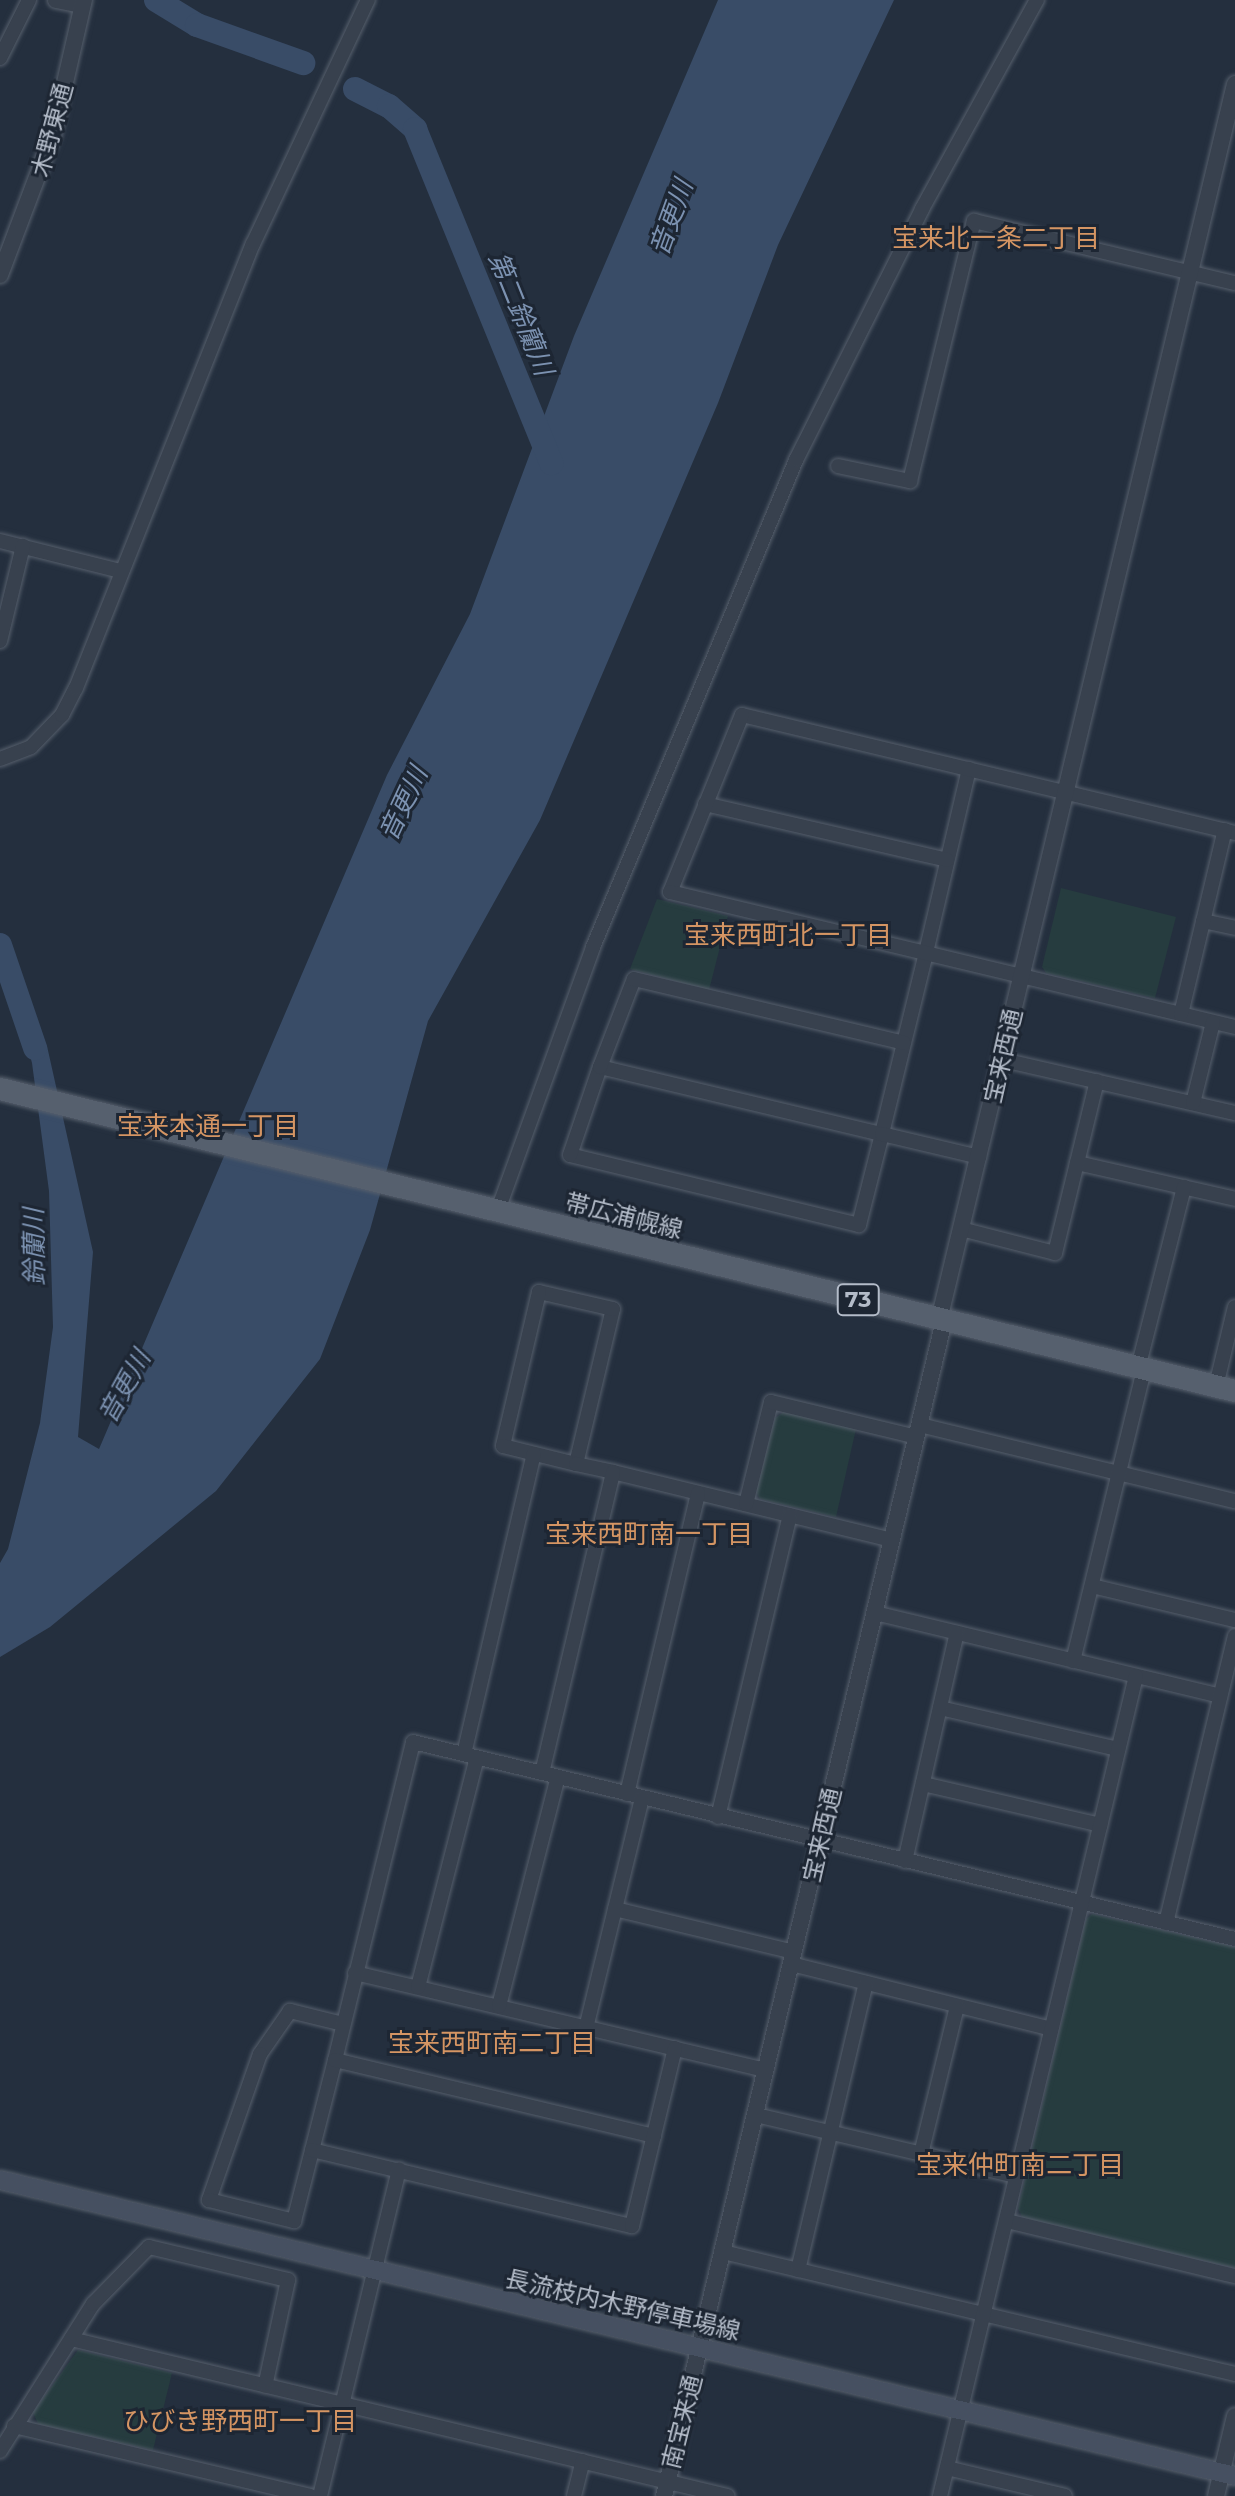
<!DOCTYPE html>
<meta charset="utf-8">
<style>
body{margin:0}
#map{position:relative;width:1235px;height:2496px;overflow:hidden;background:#242f3e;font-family:Montserrat,"Noto Sans JP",sans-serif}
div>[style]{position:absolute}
.green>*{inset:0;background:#263c3f}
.water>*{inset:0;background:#394c67}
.river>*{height:24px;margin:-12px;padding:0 12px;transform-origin:12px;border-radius:12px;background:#394c67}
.roads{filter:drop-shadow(0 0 2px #565f6c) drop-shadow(0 0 2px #565f6c)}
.minor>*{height:14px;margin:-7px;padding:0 7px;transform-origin:7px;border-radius:7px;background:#38414e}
.tertiary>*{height:16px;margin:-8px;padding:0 8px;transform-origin:8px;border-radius:8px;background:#38414e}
.secondary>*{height:18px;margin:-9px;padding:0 9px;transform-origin:9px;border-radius:9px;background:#465061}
.primary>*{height:22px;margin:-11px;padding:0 11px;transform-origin:11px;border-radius:11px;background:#56606e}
span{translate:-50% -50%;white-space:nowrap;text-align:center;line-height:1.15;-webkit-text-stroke:6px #1d2633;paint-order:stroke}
.shield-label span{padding:2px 6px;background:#1d2633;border:2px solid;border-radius:6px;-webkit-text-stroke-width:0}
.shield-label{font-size:22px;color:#b4bcc9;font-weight:700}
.street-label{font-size:24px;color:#b4bcc9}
.water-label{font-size:26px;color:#7c92b1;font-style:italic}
.neighbourhood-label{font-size:26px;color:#d59563}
</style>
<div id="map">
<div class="green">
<div style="clip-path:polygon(1061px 888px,1176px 917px,1155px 998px,1046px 973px,1042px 967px)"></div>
<div style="clip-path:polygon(657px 899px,728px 916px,709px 990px,630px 969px)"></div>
<div style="clip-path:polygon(785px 1411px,856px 1429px,836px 1517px,760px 1499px,756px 1492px,775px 1418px)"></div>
<div style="clip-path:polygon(1092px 1914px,1235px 1947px,1235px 2268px,1022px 2217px,1018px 2208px,1086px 1919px)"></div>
<div style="clip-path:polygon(78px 2350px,172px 2373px,153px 2450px,38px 2424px,33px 2412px)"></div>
</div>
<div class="water">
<div style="clip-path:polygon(718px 0,894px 0,778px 245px,718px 403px,540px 820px,428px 1021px,370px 1230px,320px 1359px,216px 1491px,50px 1627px,0 1657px,0 1563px,8px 1549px,40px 1423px,53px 1327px,49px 1191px,32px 1063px,21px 1023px,28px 1014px,47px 1046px,93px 1252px,78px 1437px,99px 1449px,387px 775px,470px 614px,574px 336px)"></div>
</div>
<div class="river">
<div style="left:156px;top:0;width:48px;rotate:31.4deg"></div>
<div style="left:197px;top:25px;width:113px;rotate:19.7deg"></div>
<div style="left:355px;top:89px;width:38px;rotate:27deg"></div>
<div style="left:389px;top:106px;width:35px;rotate:41deg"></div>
<div style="left:415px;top:129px;width:361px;rotate:67.8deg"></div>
<div style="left:0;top:945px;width:109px;rotate:71.2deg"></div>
</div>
<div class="roads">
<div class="minor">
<div style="left:0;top:58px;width:65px;rotate:-63.4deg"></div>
<div style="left:838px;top:466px;width:74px;rotate:11.8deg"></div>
<div style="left:910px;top:481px;width:268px;rotate:-76.2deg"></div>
<div style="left:974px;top:221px;width:268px;rotate:13.4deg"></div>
<div style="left:0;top:541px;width:124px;rotate:14deg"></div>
<div style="left:0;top:641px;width:98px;rotate:-76.4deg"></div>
<div style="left:0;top:759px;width:33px;rotate:-21deg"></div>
<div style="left:31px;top:747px;width:45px;rotate:-45.9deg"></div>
<div style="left:62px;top:715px;width:30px;rotate:-63deg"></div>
<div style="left:76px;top:688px;width:478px;rotate:-68.3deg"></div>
<div style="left:253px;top:244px;width:270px;rotate:-64.8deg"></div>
<div style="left:969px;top:769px;width:189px;rotate:103.2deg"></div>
<div style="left:926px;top:953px;width:186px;rotate:103.7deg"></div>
<div style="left:882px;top:1134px;width:94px;rotate:104.2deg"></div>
<div style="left:859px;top:1225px;width:297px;rotate:-166.4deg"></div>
<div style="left:570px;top:1155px;width:93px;rotate:-71.2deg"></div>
<div style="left:600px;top:1067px;width:290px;rotate:13.4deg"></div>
<div style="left:882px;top:1134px;width:100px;rotate:13.3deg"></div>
<div style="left:705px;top:804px;width:248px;rotate:13deg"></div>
<div style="left:1235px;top:833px;width:507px;rotate:-166.54deg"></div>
<div style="left:742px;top:715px;width:191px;rotate:112.1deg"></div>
<div style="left:670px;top:892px;width:581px;rotate:13.44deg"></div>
<div style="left:1203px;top:921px;width:33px;rotate:12deg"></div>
<div style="left:1181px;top:1014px;width:189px;rotate:-76.6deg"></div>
<div style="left:1003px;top:1060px;width:238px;rotate:12.9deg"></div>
<div style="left:600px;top:1067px;width:94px;rotate:-68.9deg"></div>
<div style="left:634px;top:979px;width:277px;rotate:13.3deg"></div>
<div style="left:1193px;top:1103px;width:83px;rotate:-76.1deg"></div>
<div style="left:1077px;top:1163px;width:162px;rotate:12.8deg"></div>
<div style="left:498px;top:1210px;width:280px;rotate:-70.1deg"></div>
<div style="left:593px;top:947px;width:528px;rotate:-67.37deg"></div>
<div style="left:796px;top:460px;width:281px;rotate:-63.3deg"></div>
<div style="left:922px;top:209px;width:239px;rotate:-61.2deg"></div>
<div style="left:961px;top:1229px;width:97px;rotate:14.3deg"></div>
<div style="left:1055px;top:1253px;width:177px;rotate:-76.3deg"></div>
<div style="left:1138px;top:1368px;width:187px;rotate:-75.7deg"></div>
<div style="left:1216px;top:1386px;width:81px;rotate:-76.5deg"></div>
<div style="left:920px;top:1425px;width:324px;rotate:13.6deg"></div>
<div style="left:576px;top:1464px;width:159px;rotate:-76.6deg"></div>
<div style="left:613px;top:1309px;width:76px;rotate:-167.1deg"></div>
<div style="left:539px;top:1292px;width:158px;rotate:103.2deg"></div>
<div style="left:503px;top:1446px;width:75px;rotate:13.9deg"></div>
<div style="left:576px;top:1464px;width:38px;rotate:12deg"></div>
<div style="left:613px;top:1472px;width:287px;rotate:13.7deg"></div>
<div style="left:746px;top:1504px;width:105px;rotate:-76.2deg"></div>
<div style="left:771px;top:1402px;width:150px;rotate:13.5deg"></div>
<div style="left:1092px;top:1586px;width:147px;rotate:13.4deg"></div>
<div style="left:875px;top:1613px;width:355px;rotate:13.5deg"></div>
<div style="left:1073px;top:1661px;width:301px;rotate:-76.3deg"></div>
<div style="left:940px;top:1708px;width:183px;rotate:13deg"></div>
<div style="left:464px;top:1754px;width:308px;rotate:-76.9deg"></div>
<div style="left:542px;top:1773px;width:309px;rotate:-76.7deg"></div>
<div style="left:923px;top:1784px;width:182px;rotate:13deg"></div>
<div style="left:627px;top:1794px;width:309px;rotate:-76.7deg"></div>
<div style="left:718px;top:1817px;width:310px;rotate:-76.6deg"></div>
<div style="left:905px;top:1861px;width:234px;rotate:-77.2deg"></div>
<div style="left:615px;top:1909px;width:184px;rotate:13.5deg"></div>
<div style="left:1166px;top:1923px;width:295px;rotate:-76.5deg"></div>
<div style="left:791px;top:1964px;width:268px;rotate:14deg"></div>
<div style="left:355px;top:1973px;width:422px;rotate:13.3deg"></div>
<div style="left:418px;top:1987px;width:236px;rotate:-75.6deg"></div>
<div style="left:499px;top:2006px;width:236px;rotate:-75.6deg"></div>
<div style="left:343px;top:2024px;width:55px;rotate:-166.2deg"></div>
<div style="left:290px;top:2011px;width:52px;rotate:124.9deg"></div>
<div style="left:260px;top:2054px;width:155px;rotate:109.3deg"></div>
<div style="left:209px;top:2200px;width:88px;rotate:13.9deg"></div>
<div style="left:294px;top:2221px;width:166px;rotate:-75.7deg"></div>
<div style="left:335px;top:2060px;width:327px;rotate:-76.2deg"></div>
<div style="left:413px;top:1742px;width:845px;rotate:13.48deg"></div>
<div style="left:586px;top:2028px;width:237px;rotate:-76.3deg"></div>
<div style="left:335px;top:2060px;width:328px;rotate:13.4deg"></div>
<div style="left:756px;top:2115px;width:267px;rotate:13.2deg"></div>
<div style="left:312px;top:2150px;width:329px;rotate:13.4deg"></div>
<div style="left:632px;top:2226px;width:183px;rotate:-76.4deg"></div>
<div style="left:921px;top:2154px;width:152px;rotate:-76.3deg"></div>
<div style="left:1007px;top:2221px;width:235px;rotate:13.6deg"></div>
<div style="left:723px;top:2252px;width:526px;rotate:13.4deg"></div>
<div style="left:798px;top:2270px;width:295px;rotate:-76.7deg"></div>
<div style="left:71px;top:2339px;width:675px;rotate:13.46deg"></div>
<div style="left:14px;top:2426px;width:304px;rotate:13.3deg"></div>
<div style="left:0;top:2451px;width:174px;rotate:-57.7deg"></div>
<div style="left:93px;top:2304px;width:80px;rotate:-45.5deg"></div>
<div style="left:149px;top:2247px;width:143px;rotate:13.4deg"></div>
<div style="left:288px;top:2280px;width:108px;rotate:102.2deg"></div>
<div style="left:947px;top:2468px;width:121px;rotate:13.3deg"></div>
<div style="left:320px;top:2496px;width:336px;rotate:-76.4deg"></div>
<div style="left:574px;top:2496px;width:36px;rotate:-76deg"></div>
<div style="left:940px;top:2496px;width:843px;rotate:-76.56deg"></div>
</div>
<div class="tertiary">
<div style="left:56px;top:0;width:26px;rotate:11deg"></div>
<div style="left:0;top:275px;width:150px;rotate:-69.3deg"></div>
<div style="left:53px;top:135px;width:139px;rotate:-77.1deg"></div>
<div style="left:939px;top:1320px;width:1271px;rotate:-76.53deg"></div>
<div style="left:664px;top:2496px;width:1208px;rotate:-76.6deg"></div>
<div style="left:1216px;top:2496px;width:82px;rotate:-76.6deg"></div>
</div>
<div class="secondary">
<div style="left:0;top:2180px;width:1270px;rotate:13.48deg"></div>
</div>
<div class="primary">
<div style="left:0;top:1089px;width:1271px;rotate:13.74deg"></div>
</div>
</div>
<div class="shield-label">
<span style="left:858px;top:1300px">73</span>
</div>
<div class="street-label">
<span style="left:52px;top:130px;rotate:-75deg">木野東通</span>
<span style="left:1003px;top:1056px;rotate:-77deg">宝来西通</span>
<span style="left:624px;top:1216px;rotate:14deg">帯広浦幌線</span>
<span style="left:822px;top:1835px;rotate:-77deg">宝来西通</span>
<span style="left:623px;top:2305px;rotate:13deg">長流枝内木野停車場線</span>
<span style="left:682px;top:2422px;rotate:-76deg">南宝来通</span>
</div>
<div class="water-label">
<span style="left:672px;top:218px;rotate:-70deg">音更川</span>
<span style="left:520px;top:314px;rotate:68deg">第二鈴蘭川</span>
<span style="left:404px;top:804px;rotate:-65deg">音更川</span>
<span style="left:35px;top:1247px;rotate:-91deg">鈴蘭川</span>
<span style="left:125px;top:1387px;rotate:-61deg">音更川</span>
</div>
<div class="neighbourhood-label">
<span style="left:996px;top:239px">宝来北一条二丁目</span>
<span style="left:788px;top:936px">宝来西町北一丁目</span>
<span style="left:208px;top:1127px">宝来本通一丁目</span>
<span style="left:649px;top:1535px">宝来西町南一丁目</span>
<span style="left:492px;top:2044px">宝来西町南二丁目</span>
<span style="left:1020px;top:2166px">宝来仲町南二丁目</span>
<span style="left:240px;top:2422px">ひびき野西町一丁目</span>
</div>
</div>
